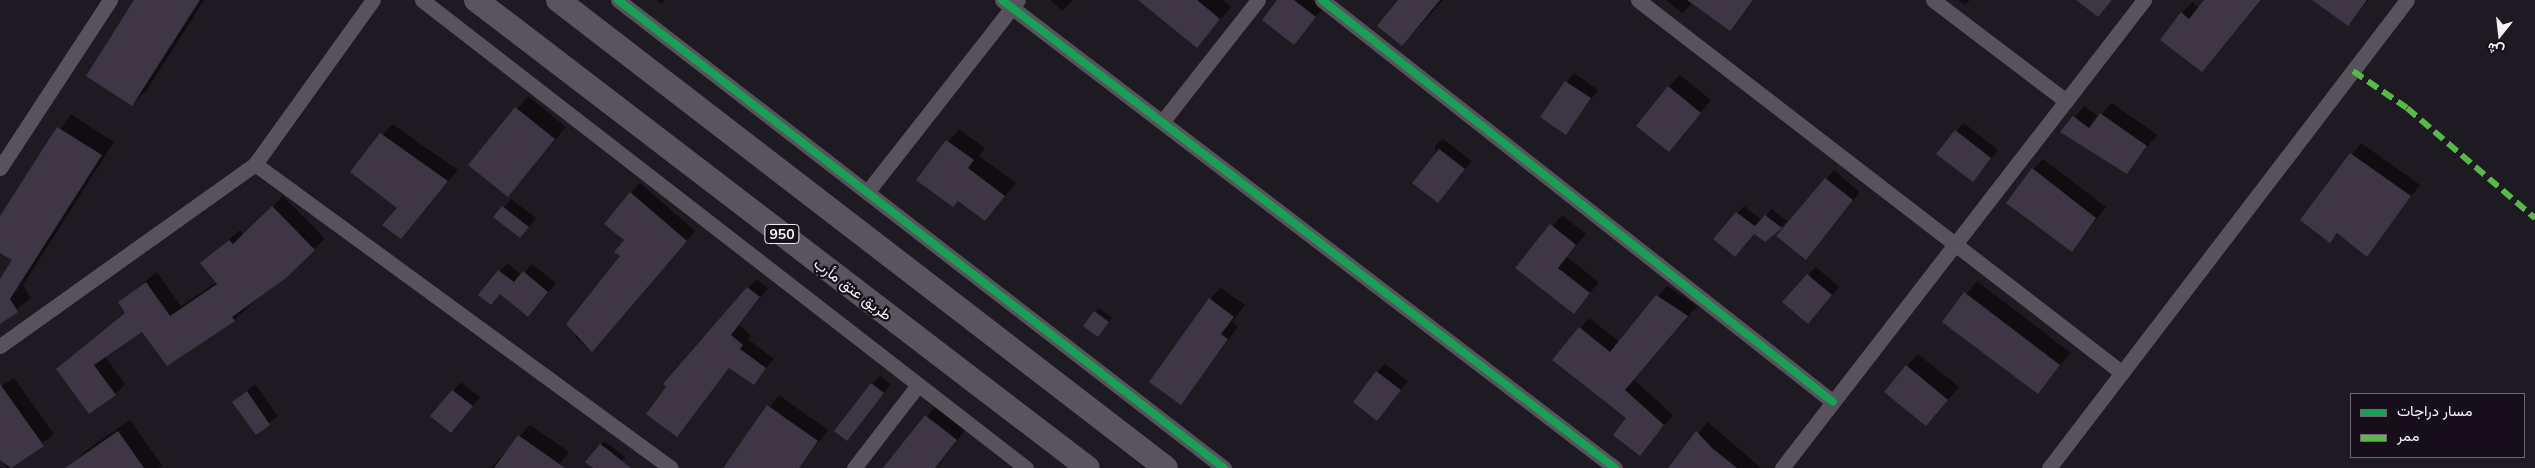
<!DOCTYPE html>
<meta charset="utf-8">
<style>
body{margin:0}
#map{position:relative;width:2535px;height:468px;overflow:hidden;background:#1e1a21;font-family:Mulish,Vazirmatn,sans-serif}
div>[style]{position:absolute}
.shadow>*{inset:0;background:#0007}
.building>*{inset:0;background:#3e3644}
.minor>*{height:15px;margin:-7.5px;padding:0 7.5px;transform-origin:7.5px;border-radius:7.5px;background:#58525c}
.primary>*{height:24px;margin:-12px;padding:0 12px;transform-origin:12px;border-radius:12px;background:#5a545f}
.quiet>*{height:6px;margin-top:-3px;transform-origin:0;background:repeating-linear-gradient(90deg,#58b947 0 12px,transparent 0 18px)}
.cycleway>*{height:8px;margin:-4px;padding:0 4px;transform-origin:4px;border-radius:4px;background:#1a9f57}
span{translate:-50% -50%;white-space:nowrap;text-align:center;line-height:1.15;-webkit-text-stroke:4.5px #160e1a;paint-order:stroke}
.shield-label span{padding:1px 4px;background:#160e1a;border:1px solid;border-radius:4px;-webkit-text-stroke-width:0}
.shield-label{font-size:14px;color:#f8f2fb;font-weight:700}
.street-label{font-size:15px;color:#f8f2fb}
.legend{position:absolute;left:2350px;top:393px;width:175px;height:65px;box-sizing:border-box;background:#160e1a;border:1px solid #706974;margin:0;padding:6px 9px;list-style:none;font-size:15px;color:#f8f2fb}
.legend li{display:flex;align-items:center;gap:10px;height:25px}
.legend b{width:25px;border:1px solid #706974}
.north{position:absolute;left:2475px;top:10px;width:50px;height:50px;-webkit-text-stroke:4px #160e1a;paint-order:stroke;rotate:196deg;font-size:14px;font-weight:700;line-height:20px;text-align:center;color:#f8f2fb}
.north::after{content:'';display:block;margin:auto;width:18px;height:22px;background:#f8f2fb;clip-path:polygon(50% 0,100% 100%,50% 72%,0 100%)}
</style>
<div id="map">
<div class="shadow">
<div style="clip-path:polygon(135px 0,204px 0,147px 90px,132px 104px)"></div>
<div style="clip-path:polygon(656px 0,665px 0,661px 4px)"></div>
<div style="clip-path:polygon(1050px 0,1073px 0,1062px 11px)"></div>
<div style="clip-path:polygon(1146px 0,1223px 0,1231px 7px,1196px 46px)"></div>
<div style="clip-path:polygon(1279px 0,1312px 0,1323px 8px,1294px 43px)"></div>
<div style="clip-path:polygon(1399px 0,1443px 0,1402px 45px)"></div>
<div style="clip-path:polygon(1666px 0,1754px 0,1729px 30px,1692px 3px,1682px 13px)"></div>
<div style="clip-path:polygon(1958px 0,1970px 0,1965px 5px)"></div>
<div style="clip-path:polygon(2205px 0,2262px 0,2212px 59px,2182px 13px,2192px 2px,2199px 8px)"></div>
<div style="clip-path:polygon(2315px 0,2369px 0,2347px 24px)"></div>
<div style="clip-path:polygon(1574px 73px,1598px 90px,1566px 133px,1541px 116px)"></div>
<div style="clip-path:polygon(1680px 75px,1711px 100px,1669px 150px,1668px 87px)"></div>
<div style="clip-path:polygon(528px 96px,566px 127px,508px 196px,470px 165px)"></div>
<div style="clip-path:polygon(2112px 103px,2157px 135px,2127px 173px,2062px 132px,2084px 106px,2099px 117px)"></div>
<div style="clip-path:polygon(71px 114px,114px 142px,23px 285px,31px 298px,0 323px,0 280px,13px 260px,0 251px,0 219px)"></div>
<div style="clip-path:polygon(1964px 123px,1998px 150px,1973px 180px,1956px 131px)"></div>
<div style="clip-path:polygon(392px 124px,458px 170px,400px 237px,398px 208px,352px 171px)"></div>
<div style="clip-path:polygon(959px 129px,985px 148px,979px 156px,1016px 183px,985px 220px,959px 200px,918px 179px)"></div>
<div style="clip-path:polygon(1443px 139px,1472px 161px,1438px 202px,1435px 146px)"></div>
<div style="clip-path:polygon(2361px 143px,2420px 185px,2367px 255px,2339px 233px,2329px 242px,2301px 220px)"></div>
<div style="clip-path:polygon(2043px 159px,2106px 207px,2072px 250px,2033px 169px)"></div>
<div style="clip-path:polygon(1834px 170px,1860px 192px,1813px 250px,1778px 236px)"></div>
<div style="clip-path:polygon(640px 183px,695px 231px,592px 350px,575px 337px,621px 256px,631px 193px)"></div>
<div style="clip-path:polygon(283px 196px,325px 239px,234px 320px,167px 364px,143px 330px,105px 356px,125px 384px,115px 394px,58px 369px,126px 312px,119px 302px,157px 272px,181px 306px,217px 282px,202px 263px,240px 230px,244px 235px)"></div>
<div style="clip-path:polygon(511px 199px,536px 218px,528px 228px,495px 217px)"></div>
<div style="clip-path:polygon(1744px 206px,1762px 220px,1772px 209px,1787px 221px,1781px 227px,1755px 232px,1735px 256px,1715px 239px)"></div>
<div style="clip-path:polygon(1562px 215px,1586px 234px,1567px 257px,1599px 282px,1574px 312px,1517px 268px)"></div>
<div style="clip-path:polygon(507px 263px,522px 275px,532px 264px,556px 283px,536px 307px,500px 293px,480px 295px)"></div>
<div style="clip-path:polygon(1816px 267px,1839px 287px,1816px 314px,1808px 275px)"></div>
<div style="clip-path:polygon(757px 279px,768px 288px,739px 325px,751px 335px,748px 339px,774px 359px,753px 383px,730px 367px,677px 435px,748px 288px)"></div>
<div style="clip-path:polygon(1977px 281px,2071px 353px,2038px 392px,1944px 322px)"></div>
<div style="clip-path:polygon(1667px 286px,1697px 306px,1634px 380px,1673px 415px,1640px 454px,1628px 418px,1554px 360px,1589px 318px,1620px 342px)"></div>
<div style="clip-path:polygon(1221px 288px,1245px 305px,1232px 322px,1238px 327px,1181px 403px,1210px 299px)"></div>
<div style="clip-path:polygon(1099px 308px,1112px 318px,1101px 332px,1084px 325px)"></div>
<div style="clip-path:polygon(1918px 354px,1959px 387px,1926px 425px,1907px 366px)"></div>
<div style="clip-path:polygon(1385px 364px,1408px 381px,1377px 419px,1377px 372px)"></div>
<div style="clip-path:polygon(880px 376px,891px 384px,847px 440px,871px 384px)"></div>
<div style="clip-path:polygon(14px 378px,54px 434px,7px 468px,0 458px,0 387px)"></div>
<div style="clip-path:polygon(461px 382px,480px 397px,459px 423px,432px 416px)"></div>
<div style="clip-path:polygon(255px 384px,278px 416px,256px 433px,233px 402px)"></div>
<div style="clip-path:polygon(779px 395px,828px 430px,798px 468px,722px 468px)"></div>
<div style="clip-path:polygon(937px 404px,967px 428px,936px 468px,885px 468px)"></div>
<div style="clip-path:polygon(130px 420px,162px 465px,159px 468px,76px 468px,73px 464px,84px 452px)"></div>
<div style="clip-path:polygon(1708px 422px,1761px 468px,1669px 468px)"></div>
<div style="clip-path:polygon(530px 425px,569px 452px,557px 468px,491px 468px)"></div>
<div style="clip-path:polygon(604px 441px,625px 457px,617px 468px,595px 468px,587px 462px)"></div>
</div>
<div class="building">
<div style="clip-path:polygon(134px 0,200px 0,132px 106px,86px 76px)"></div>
<div style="clip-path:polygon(1138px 0,1197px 0,1220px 19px,1197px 48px)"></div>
<div style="clip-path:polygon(1277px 0,1294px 0,1316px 17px,1294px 45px,1262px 20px)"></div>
<div style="clip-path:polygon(1398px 0,1440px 0,1402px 46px,1377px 26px)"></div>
<div style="clip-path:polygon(1687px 0,1753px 0,1730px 31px)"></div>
<div style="clip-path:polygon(2076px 0,2112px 0,2098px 17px)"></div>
<div style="clip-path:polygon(2204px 0,2261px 0,2202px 72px,2160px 40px,2181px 12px,2189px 19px)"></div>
<div style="clip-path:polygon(2312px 0,2367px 0,2348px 26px)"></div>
<div style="clip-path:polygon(1565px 81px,1591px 98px,1566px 135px,1540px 117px)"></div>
<div style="clip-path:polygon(1668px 86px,1701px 113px,1669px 152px,1636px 126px)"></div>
<div style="clip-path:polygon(515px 107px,555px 139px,508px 197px,468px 165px)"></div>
<div style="clip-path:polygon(2100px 113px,2147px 146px,2127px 174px,2060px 132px,2073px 116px,2089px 128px)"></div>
<div style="clip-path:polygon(57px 127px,102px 155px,10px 299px,18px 312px,0 324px,0 279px,12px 260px,0 253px,0 216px)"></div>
<div style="clip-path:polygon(1955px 130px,1991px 158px,1973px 182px,1936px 154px)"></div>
<div style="clip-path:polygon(380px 133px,448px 181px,401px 239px,382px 225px,397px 208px,350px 172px)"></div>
<div style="clip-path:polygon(946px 140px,974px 160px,968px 168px,1005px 196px,985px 221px,958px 201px,953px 207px,916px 180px)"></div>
<div style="clip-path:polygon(1439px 149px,1465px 169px,1438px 203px,1412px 183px)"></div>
<div style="clip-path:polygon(2350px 153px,2411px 196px,2367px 257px,2337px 233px,2330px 243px,2300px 220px)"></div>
<div style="clip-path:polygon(2032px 168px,2096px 218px,2072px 252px,2006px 203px)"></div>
<div style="clip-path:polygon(1825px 178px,1853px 200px,1806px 260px,1776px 236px)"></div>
<div style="clip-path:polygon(630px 192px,687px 241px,592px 352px,566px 324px,620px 256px,614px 252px,624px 240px,604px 224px)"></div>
<div style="clip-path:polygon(272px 206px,315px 250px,286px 278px,232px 317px,235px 321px,167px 366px,142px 332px,94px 365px,116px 395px,89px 414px,56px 369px,125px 313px,118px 302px,146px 282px,170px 316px,217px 284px,200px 263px,229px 240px,233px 244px)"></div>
<div style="clip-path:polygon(502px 206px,529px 227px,520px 238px,493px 217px)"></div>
<div style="clip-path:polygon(1736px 212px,1755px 226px,1765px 215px,1782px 228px,1765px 242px,1754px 234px,1735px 257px,1713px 239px)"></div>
<div style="clip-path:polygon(1550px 224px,1576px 245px,1558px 268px,1590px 293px,1574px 314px,1515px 268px)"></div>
<div style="clip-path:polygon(498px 270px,514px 282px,523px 271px,548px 292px,528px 317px,500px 294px,491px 305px,478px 295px)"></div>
<div style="clip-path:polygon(1807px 274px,1832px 295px,1808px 324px,1782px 302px)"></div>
<div style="clip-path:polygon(747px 287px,760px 297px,731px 335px,743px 345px,740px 349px,766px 368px,754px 385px,729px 368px,677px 437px,646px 414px,666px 387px,663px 384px)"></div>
<div style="clip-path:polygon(1964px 292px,2060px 365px,2038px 394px,1942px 322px)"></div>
<div style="clip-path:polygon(1656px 295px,1688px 316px,1625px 390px,1664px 425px,1640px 456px,1613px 435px,1626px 418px,1552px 360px,1579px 327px,1610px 352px)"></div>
<div style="clip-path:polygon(1209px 298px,1234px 317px,1221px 334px,1228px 339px,1181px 405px,1149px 382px)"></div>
<div style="clip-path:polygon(1094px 311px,1109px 322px,1098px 337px,1083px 326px)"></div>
<div style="clip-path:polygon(1906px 365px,1948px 400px,1926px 426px,1884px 392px)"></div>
<div style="clip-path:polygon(1376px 371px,1401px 390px,1377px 421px,1353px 402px)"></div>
<div style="clip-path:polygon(871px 383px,884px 393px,847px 441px,834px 431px)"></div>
<div style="clip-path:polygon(0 384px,44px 446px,11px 468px,0 460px)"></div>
<div style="clip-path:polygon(452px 390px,473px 406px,451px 433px,430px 416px)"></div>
<div style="clip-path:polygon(247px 391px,270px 425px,256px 435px,232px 402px)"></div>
<div style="clip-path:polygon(767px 405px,818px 441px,799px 468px,723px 468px)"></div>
<div style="clip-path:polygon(925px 415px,957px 440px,935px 468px,883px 468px)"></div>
<div style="clip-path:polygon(118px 431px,144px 468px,65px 468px)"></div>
<div style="clip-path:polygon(1696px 431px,1712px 448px,1737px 468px,1668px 468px)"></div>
<div style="clip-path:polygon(518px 435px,565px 468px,494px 468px)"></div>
<div style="clip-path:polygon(600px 444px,607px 449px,631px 468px,593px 468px,585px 462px)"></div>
</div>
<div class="minor">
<div style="left:422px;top:0;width:764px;rotate:37.77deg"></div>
<div style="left:618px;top:0;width:766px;rotate:37.68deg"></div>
<div style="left:1002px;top:0;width:771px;rotate:37.36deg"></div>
<div style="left:1322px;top:0;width:650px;rotate:38.19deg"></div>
<div style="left:1638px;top:0;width:610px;rotate:37.6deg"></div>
<div style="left:1933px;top:0;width:167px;rotate:37.2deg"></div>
<div style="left:1162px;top:122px;width:155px;rotate:-51.8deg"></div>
<div style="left:255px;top:164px;width:515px;rotate:36.16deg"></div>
<div style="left:0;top:168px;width:201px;rotate:-56.8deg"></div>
<div style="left:868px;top:191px;width:243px;rotate:-51.9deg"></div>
<div style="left:0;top:346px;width:313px;rotate:-35.5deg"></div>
<div style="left:255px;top:164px;width:202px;rotate:-54.3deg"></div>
<div style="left:854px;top:468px;width:105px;rotate:-52.4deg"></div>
<div style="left:1782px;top:468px;width:592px;rotate:-52.28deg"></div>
<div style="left:2049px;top:468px;width:589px;rotate:-52.59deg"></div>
</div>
<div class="primary">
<div style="left:476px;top:0;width:770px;rotate:37.41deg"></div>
<div style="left:558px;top:0;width:767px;rotate:37.59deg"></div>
</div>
<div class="quiet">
<div style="left:2353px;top:71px;width:65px;rotate:34.4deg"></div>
<div style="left:2407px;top:108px;width:169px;rotate:40.7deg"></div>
</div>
<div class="cycleway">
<div style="left:618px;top:0;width:766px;rotate:37.68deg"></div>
<div style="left:1002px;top:0;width:771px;rotate:37.36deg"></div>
<div style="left:1322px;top:0;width:650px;rotate:38.19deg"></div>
</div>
<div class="shield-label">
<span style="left:782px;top:234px">950</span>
</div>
<div class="street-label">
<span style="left:853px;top:289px;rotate:37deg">طريق عتق مأرب</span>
</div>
<ul class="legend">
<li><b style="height:6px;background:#1a9f57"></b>مسار دراجات</li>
<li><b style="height:6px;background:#58b947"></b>ممر</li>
</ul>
<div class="north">ش</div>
</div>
